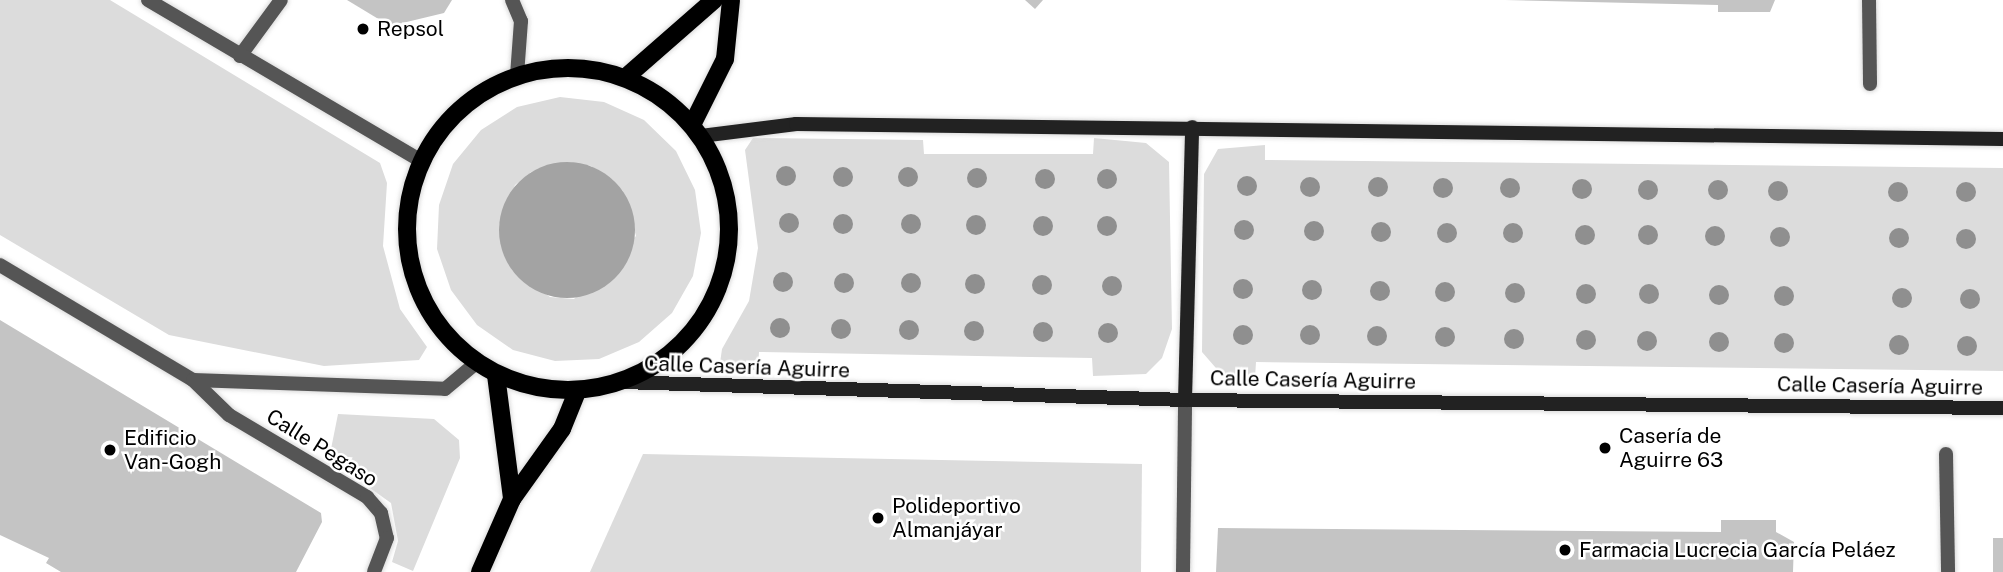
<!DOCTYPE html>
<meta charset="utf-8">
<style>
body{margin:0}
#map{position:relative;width:2003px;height:572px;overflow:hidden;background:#fff;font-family:"Public Sans",sans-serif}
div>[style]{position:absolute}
.green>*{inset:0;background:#dcdcdc}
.water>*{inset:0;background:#a3a3a3}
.round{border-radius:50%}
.building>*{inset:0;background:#c4c4c4}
.roads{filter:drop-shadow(0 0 2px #dbdbdb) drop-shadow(0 0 2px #dbdbdb)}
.lane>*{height:14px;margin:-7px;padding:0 7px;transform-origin:7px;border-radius:7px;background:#555}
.street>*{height:14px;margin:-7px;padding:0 7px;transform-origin:7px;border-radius:7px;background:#555}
.secondary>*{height:14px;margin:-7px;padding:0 7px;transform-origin:7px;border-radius:7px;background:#222}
.primary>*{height:18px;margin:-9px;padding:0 9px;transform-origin:9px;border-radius:9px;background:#000}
.primary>.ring{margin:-9px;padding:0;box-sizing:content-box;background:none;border:18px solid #000;border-radius:50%}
.trees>*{width:20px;height:20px;margin:-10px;border-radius:50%;background:#8f8f8f}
.dots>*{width:19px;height:19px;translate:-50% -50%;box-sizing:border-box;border:4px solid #fff;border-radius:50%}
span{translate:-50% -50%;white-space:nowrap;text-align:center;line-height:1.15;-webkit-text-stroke:5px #fff;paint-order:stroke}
.poi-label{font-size:21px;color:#000}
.left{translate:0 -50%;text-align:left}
.street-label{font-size:21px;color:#000}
</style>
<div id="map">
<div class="green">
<div style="clip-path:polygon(0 0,110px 0,380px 163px,387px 183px,383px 246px,400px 309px,427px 347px,419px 360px,324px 366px,169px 335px,0 235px)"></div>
<div style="clip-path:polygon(evenodd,560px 97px,604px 102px,644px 120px,676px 151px,695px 190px,701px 233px,693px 276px,672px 313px,639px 342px,599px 359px,555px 361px,513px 350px,477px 325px,451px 290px,437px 249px,439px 205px,453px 164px,481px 130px,517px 107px,560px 97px,570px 162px,591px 166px,623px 191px,636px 236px,574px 299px,550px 297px,512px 270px,499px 225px,515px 185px,531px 172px,570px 162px)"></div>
<div style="clip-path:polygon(753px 138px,923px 140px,924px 154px,1093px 154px,1094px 138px,1146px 143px,1169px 162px,1172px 329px,1162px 358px,1146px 374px,1093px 376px,1092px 358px,759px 352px,758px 370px,719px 370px,722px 349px,749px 301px,758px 248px,745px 150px)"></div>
<div style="clip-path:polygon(1265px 145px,1265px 160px,2003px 168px,2003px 371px,1256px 362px,1255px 378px,1222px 375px,1202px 352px,1204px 174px,1218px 149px)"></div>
<div style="clip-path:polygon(338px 414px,434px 419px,459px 440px,460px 458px,413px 571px,392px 562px,398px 541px,391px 503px,329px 459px)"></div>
<div style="clip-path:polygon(643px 454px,1142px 464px,1141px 572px,590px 572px)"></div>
</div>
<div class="water">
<div class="round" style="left:499px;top:162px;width:136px;height:136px"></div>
</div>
<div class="building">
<div style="clip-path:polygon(347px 0,452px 0,444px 13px,390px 26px)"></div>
<div style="clip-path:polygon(1025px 0,1043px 0,1035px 9px)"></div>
<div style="clip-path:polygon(1505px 0,1775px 0,1770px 12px,1718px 12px,1718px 5px)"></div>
<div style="clip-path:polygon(0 320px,321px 513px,322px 522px,296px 572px,61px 572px,46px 563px,49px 558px,0 535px)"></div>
<div style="clip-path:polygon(1721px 520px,1776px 520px,1776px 532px,1794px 542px,1793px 572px,1216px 572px,1218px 528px,1721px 532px)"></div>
<div style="clip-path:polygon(1993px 538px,2003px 538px,2003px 572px,1993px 572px)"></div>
</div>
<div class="roads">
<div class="lane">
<div style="left:512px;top:0;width:23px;rotate:67deg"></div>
<div style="left:521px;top:21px;width:54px;rotate:94.2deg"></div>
<div style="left:240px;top:56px;width:69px;rotate:-53.8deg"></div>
</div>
<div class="street">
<div style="left:148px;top:0;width:316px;rotate:30.5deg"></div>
<div style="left:1869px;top:0;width:84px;rotate:89.3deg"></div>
<div style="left:0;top:265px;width:225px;rotate:30.8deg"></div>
<div style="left:193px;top:380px;width:252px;rotate:2deg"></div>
<div style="left:445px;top:389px;width:40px;rotate:-40deg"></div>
<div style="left:193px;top:380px;width:50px;rotate:44.2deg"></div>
<div style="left:229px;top:415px;width:161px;rotate:30.7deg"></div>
<div style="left:367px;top:497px;width:21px;rotate:49deg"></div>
<div style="left:381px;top:513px;width:26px;rotate:77deg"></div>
<div style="left:387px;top:538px;width:36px;rotate:111deg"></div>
<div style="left:1946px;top:454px;width:118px;rotate:89deg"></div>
<div style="left:1183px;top:572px;width:172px;rotate:-89.3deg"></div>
</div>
<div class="secondary">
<div style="left:701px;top:136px;width:96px;rotate:-7.2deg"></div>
<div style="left:796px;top:124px;width:1207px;rotate:0.71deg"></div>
<div style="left:622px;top:382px;width:563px;rotate:1.83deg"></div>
<div style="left:1185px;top:400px;width:818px;rotate:0.56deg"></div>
<div style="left:1185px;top:400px;width:273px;rotate:-88.5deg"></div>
</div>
<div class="primary">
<div class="ring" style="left:407px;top:68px;width:304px;height:304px"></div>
<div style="left:626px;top:77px;width:117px;rotate:-41.2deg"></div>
<div style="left:692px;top:125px;width:74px;rotate:-63.4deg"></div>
<div style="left:725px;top:59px;width:59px;rotate:-84.2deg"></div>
<div style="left:496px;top:375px;width:125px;rotate:82.6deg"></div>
<div style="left:480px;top:572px;width:80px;rotate:-66.3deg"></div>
<div style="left:512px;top:499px;width:86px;rotate:-54.5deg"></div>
<div style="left:562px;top:429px;width:40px;rotate:-68deg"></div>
</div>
</div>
<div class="trees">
<div style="left:786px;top:176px"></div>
<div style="left:843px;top:177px"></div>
<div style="left:908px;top:177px"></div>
<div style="left:977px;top:178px"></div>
<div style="left:1045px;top:179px"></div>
<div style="left:1107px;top:179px"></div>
<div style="left:1247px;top:186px"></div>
<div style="left:1310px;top:187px"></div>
<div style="left:1378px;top:187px"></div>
<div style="left:1443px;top:188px"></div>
<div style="left:1510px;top:188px"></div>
<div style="left:1582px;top:189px"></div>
<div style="left:1648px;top:190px"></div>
<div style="left:1718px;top:190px"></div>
<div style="left:1778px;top:191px"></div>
<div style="left:1898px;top:192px"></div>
<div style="left:1966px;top:192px"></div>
<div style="left:789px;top:223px"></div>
<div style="left:843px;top:224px"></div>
<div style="left:911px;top:224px"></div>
<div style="left:976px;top:225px"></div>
<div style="left:1043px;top:226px"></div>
<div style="left:1107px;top:226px"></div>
<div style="left:1244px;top:230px"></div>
<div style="left:1314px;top:231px"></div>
<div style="left:1381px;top:232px"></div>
<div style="left:1447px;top:233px"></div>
<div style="left:1513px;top:233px"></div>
<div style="left:1585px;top:235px"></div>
<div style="left:1648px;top:235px"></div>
<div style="left:1715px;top:236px"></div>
<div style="left:1780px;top:237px"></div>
<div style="left:1899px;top:238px"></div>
<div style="left:1966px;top:239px"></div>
<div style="left:783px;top:282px"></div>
<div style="left:844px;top:283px"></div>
<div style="left:911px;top:283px"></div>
<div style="left:975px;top:284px"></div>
<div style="left:1042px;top:285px"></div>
<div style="left:1112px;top:286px"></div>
<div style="left:1243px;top:289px"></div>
<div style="left:1312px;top:290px"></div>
<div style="left:1380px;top:291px"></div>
<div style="left:1445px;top:292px"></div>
<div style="left:1515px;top:293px"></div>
<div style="left:1586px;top:294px"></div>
<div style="left:1649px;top:294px"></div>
<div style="left:1719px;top:295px"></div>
<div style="left:1784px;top:296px"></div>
<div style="left:1902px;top:298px"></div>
<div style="left:1970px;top:299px"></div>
<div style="left:780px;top:328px"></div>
<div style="left:841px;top:329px"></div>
<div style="left:909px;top:330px"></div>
<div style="left:974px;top:331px"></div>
<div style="left:1043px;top:332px"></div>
<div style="left:1108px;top:333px"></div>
<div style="left:1243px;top:335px"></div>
<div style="left:1310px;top:335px"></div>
<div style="left:1377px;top:336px"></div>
<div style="left:1445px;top:337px"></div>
<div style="left:1514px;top:339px"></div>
<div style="left:1586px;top:340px"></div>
<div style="left:1647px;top:341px"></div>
<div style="left:1719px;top:342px"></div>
<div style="left:1784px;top:343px"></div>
<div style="left:1899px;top:345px"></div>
<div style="left:1967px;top:346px"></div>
</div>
<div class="dots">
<div style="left:363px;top:29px;background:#000"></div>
<div style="left:1605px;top:448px;background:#000"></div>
<div style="left:110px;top:450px;background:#000"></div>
<div style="left:878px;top:518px;background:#000"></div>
<div style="left:1565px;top:550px;background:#000"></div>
</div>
<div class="poi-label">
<span class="left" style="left:377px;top:29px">Repsol</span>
<span class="left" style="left:1619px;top:448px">Casería de<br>Aguirre 63</span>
<span class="left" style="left:124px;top:450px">Edificio<br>Van-Gogh</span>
<span class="left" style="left:892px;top:518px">Polideportivo<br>Almanjáyar</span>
<span class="left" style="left:1579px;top:550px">Farmacia Lucrecia García Peláez</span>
</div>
<div class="street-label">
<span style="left:747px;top:367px;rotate:2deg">Calle Casería Aguirre</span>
<span style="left:1313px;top:380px;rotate:1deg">Calle Casería Aguirre</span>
<span style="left:1880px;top:386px;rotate:1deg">Calle Casería Aguirre</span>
<span style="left:322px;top:448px;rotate:32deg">Calle Pegaso</span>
</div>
</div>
